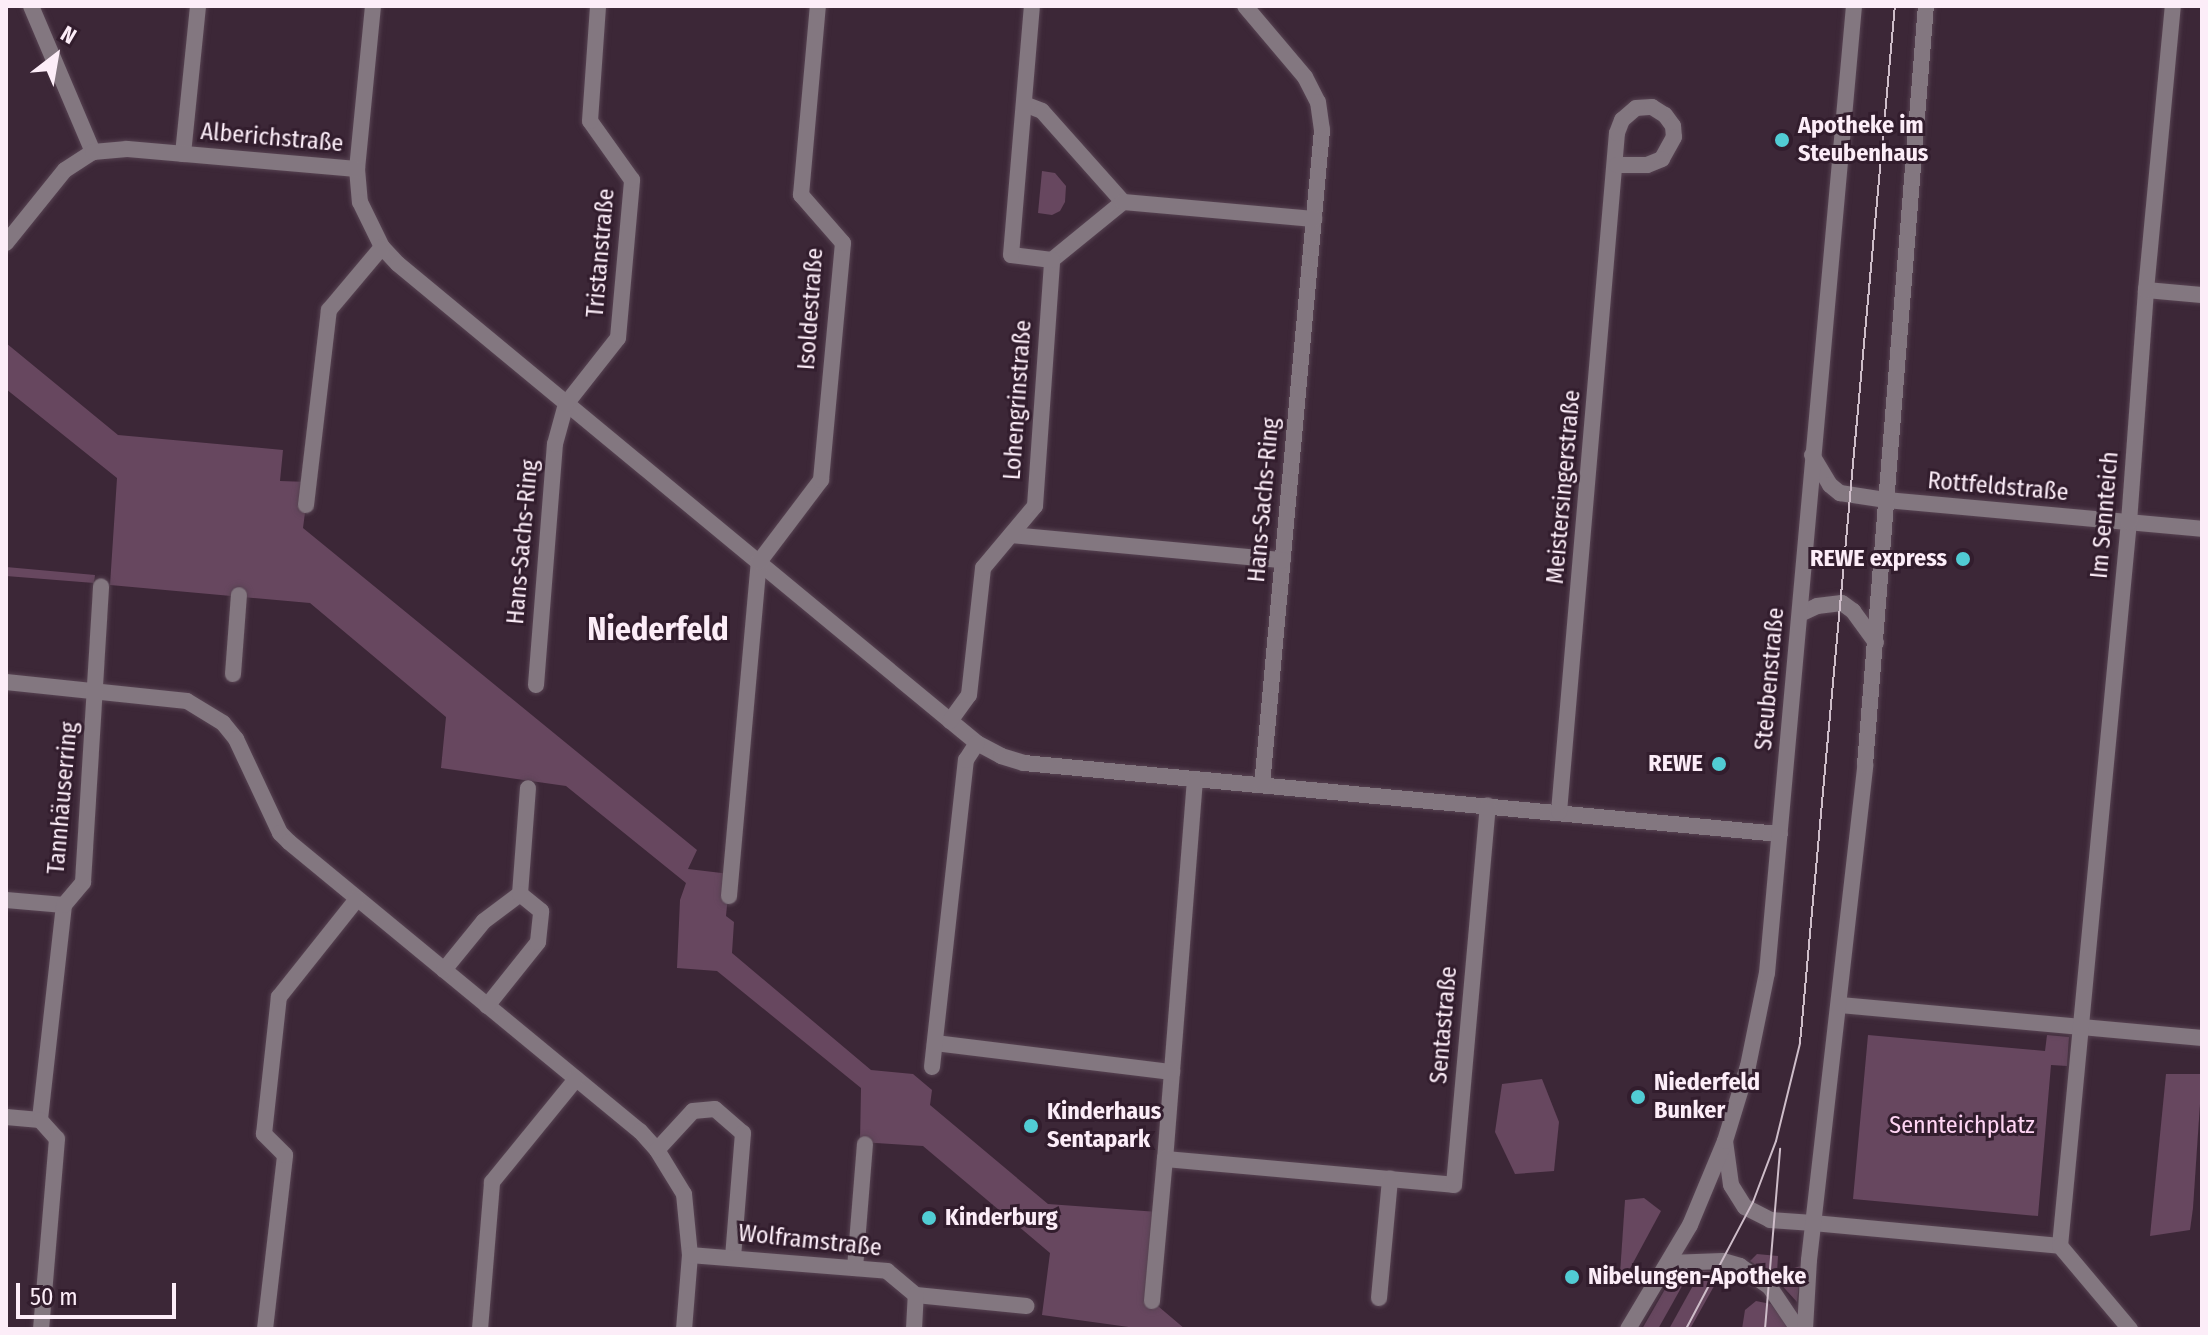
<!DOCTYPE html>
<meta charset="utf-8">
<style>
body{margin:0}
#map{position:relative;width:2208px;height:1335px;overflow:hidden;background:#3c2737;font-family:"Fira Sans Condensed",sans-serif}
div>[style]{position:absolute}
.green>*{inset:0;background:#67475f}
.roads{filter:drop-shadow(0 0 2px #574352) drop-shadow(0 0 2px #574352)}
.minor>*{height:16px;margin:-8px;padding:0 8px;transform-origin:8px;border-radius:8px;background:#837780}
.tertiary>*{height:16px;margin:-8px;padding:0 8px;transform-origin:8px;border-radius:8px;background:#837780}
.tram>*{height:2px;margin:-1px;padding:0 1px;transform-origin:1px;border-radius:1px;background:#cebdc9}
.dots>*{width:22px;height:22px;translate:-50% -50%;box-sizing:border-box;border:4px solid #321d2d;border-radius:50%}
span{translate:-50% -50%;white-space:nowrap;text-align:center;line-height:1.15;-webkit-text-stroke:6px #321d2d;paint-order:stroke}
.poi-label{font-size:24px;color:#fcedf8;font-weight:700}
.left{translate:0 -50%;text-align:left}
.right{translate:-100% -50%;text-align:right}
.street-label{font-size:24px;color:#fcedf8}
.park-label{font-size:24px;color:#ffd5f4}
.district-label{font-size:32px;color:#fcedf8;font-weight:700}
.frame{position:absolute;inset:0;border:8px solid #fcedf8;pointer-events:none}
.north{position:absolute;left:16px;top:16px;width:80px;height:80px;-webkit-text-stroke:6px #321d2d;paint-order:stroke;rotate:31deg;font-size:22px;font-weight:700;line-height:32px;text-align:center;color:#fcedf8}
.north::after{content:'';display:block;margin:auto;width:28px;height:36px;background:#fcedf8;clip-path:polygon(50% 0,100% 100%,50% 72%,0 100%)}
.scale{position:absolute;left:16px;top:1283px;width:160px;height:36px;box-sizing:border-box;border:4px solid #fcedf8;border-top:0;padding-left:10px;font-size:24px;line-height:28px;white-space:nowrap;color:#fcedf8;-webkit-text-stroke:6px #321d2d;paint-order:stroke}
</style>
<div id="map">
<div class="green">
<div style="clip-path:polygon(1042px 171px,1055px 173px,1066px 186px,1065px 202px,1060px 211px,1052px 215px,1038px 213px)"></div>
<div style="clip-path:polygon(6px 343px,118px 435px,283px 450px,280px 481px,309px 482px,303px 528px,697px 850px,688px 869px,730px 874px,726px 916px,734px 922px,732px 953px,871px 1070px,913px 1074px,932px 1090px,930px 1105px,1048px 1204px,1158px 1212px,1152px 1301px,1185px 1329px,1143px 1329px,1042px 1315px,1050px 1253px,923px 1146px,860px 1142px,861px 1088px,717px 971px,677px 968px,680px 900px,686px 883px,566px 786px,441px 768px,446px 717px,310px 603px,110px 585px,117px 478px,6px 389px)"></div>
<div style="clip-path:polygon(6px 567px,95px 575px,94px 583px,6px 576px)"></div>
<div style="clip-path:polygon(1868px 1035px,2045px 1051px,2047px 1035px,2069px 1037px,2067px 1066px,2051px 1065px,2038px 1216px,1853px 1199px)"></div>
<div style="clip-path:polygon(2166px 1074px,2202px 1074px,2193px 1208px,2190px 1230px,2150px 1236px)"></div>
<div style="clip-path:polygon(1542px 1079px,1559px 1122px,1554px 1171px,1515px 1174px,1495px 1132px,1502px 1084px)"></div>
<div style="clip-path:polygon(1644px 1198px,1661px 1211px,1626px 1276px,1620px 1274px,1625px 1200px)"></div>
<div style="clip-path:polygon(1757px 1254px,1778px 1256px,1777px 1273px,1801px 1266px,1797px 1302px,1776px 1279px,1750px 1261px)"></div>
<div style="clip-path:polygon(1701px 1271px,1722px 1272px,1690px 1329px,1669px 1329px)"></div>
<div style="clip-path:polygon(1690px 1272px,1658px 1329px,1642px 1329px,1668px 1284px)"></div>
<div style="clip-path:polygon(1756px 1301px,1771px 1304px,1789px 1329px,1742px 1329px,1745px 1310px)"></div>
</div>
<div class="roads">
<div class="minor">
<div style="left:31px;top:6px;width:159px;rotate:67deg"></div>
<div style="left:373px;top:6px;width:164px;rotate:95.6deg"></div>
<div style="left:357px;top:169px;width:33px;rotate:85deg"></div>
<div style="left:360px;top:202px;width:50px;rotate:63.9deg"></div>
<div style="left:382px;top:247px;width:23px;rotate:47deg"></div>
<div style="left:398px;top:264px;width:751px;rotate:39.6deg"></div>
<div style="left:977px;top:743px;width:27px;rotate:28deg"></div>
<div style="left:1001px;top:756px;width:24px;rotate:17deg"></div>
<div style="left:1024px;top:763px;width:759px;rotate:5.37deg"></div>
<div style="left:1245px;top:6px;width:93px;rotate:49.8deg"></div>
<div style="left:1305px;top:77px;width:28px;rotate:63deg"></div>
<div style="left:1318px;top:102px;width:28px;rotate:82deg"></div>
<div style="left:1322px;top:130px;width:658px;rotate:95.23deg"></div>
<div style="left:1024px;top:104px;width:19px;rotate:21deg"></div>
<div style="left:1042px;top:111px;width:122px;rotate:48.3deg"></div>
<div style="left:1123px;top:202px;width:92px;rotate:140.8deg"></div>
<div style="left:183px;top:154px;width:149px;rotate:-84.2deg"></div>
<div style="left:1123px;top:202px;width:192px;rotate:5.1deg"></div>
<div style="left:6px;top:243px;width:94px;rotate:-51.1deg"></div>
<div style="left:65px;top:170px;width:33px;rotate:-33deg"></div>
<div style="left:93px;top:152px;width:34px;rotate:-5deg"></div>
<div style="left:127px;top:149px;width:231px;rotate:5deg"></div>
<div style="left:2146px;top:290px;width:56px;rotate:5.1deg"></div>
<div style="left:1886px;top:500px;width:317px;rotate:5.2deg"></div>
<div style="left:306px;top:505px;width:196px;rotate:-83.3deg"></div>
<div style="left:329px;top:310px;width:82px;rotate:-49.9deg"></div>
<div style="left:1011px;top:535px;width:273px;rotate:5.3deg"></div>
<div style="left:233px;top:674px;width:79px;rotate:-85.7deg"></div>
<div style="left:6px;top:682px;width:182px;rotate:6deg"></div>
<div style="left:187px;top:701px;width:42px;rotate:31.4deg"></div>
<div style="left:223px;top:723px;width:21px;rotate:51deg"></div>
<div style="left:236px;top:739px;width:104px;rotate:64.9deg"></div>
<div style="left:280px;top:833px;width:13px;rotate:45deg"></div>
<div style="left:289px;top:842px;width:455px;rotate:39.5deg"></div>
<div style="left:640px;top:1131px;width:25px;rotate:48deg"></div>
<div style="left:657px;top:1150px;width:52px;rotate:58.5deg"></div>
<div style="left:684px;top:1194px;width:61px;rotate:84.4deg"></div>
<div style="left:690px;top:1255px;width:74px;rotate:94.6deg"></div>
<div style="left:536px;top:685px;width:242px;rotate:-85.5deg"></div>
<div style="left:555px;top:444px;width:41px;rotate:-74.6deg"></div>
<div style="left:566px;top:404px;width:84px;rotate:-51.8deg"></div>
<div style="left:618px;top:338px;width:159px;rotate:-84.9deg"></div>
<div style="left:632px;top:180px;width:72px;rotate:-125.4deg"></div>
<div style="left:590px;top:121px;width:115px;rotate:-86deg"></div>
<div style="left:950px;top:721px;width:32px;rotate:-54deg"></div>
<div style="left:969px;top:695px;width:128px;rotate:-83.7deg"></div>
<div style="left:983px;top:568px;width:81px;rotate:-50deg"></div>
<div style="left:1035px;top:506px;width:247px;rotate:-86deg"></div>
<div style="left:1052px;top:260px;width:41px;rotate:-173deg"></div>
<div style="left:1011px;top:255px;width:250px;rotate:-85.2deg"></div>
<div style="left:1195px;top:779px;width:381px;rotate:94.5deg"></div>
<div style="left:1165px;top:1159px;width:290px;rotate:5.1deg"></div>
<div style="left:1454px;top:1185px;width:381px;rotate:-84.9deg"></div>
<div style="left:1559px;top:812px;width:681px;rotate:-85.12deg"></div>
<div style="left:1617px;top:133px;width:14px;rotate:-69deg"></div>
<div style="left:1622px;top:120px;width:18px;rotate:-41deg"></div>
<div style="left:1636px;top:108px;width:16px;rotate:-4deg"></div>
<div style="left:1652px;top:107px;width:15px;rotate:32deg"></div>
<div style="left:1665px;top:115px;width:14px;rotate:54deg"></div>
<div style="left:1673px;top:126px;width:11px;rotate:85deg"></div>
<div style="left:1674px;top:137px;width:25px;rotate:119deg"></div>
<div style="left:1662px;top:159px;width:16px;rotate:158deg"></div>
<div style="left:1647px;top:165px;width:30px;rotate:180deg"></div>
<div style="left:729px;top:896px;width:335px;rotate:-84.9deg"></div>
<div style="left:759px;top:562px;width:103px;rotate:-52.9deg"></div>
<div style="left:821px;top:480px;width:238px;rotate:-84.7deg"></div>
<div style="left:843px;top:243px;width:64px;rotate:-131.2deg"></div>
<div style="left:801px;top:195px;width:190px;rotate:-84.9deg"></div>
<div style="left:6px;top:900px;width:58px;rotate:4.9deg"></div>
<div style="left:64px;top:905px;width:216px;rotate:96.4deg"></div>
<div style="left:40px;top:1120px;width:34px;rotate:-175deg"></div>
<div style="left:64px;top:905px;width:30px;rotate:-50deg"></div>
<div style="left:83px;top:882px;width:296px;rotate:-86.5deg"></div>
<div style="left:444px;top:970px;width:63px;rotate:-50.8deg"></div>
<div style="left:484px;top:921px;width:45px;rotate:-36.9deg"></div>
<div style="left:520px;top:894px;width:106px;rotate:-85.7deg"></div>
<div style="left:1840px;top:1005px;width:364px;rotate:5.2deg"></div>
<div style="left:487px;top:1006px;width:82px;rotate:-51.4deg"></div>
<div style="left:538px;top:942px;width:31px;rotate:-84deg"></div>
<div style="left:541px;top:911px;width:27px;rotate:-141deg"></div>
<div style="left:935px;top:1043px;width:239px;rotate:7deg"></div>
<div style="left:932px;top:1067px;width:309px;rotate:-83.7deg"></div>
<div style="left:966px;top:760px;width:20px;rotate:-57deg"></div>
<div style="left:40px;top:1120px;width:25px;rotate:48deg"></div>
<div style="left:57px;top:1139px;width:191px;rotate:94.8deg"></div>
<div style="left:657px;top:1150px;width:53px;rotate:-47.3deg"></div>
<div style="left:693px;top:1111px;width:22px;rotate:-5deg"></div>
<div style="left:715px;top:1109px;width:37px;rotate:41deg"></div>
<div style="left:743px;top:1133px;width:124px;rotate:94.6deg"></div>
<div style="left:1813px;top:1223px;width:248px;rotate:5.3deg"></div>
<div style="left:2060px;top:1246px;width:727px;rotate:-84.56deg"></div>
<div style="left:2129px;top:522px;width:233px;rotate:-85.8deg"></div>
<div style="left:2146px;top:290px;width:285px;rotate:-84.6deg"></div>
<div style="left:2060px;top:1246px;width:109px;rotate:49.9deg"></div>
<div style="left:690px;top:1255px;width:198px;rotate:4.6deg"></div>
<div style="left:887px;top:1271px;width:38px;rotate:40deg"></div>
<div style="left:916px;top:1295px;width:111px;rotate:5.7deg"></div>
<div style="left:855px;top:1268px;width:124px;rotate:-85.4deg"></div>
<div style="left:1379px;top:1298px;width:120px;rotate:-84.7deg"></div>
<div style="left:1152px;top:1301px;width:143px;rotate:-84.8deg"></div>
<div style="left:265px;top:1329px;width:175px;rotate:-83.4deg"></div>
<div style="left:285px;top:1155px;width:30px;rotate:-135deg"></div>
<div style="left:264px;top:1134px;width:138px;rotate:-83.8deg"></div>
<div style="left:279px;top:997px;width:125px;rotate:-51.5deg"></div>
<div style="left:480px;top:1329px;width:147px;rotate:-85.3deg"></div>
<div style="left:492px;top:1182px;width:133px;rotate:-50.8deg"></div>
<div style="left:914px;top:1329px;width:34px;rotate:-87deg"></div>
</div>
<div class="tertiary">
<div style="left:1812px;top:455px;width:35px;rotate:59deg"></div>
<div style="left:1830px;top:485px;width:13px;rotate:39deg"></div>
<div style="left:1840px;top:493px;width:47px;rotate:8.7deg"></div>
<div style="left:1800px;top:614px;width:19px;rotate:-25deg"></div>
<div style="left:1817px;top:606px;width:25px;rotate:-7deg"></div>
<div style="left:1842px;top:603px;width:14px;rotate:36deg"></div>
<div style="left:1853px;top:611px;width:39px;rotate:54deg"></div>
<div style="left:1725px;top:1141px;width:44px;rotate:82.2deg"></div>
<div style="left:1731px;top:1185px;width:26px;rotate:58deg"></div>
<div style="left:1745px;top:1207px;width:28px;rotate:27deg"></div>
<div style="left:1770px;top:1220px;width:43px;rotate:4deg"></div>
<div style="left:1669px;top:1263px;width:54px;rotate:-2.1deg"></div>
<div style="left:1723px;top:1261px;width:18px;rotate:16deg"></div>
<div style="left:1740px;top:1266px;width:35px;rotate:35deg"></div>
<div style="left:1769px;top:1286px;width:52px;rotate:56deg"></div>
<div style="left:1628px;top:1329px;width:121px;rotate:-59.2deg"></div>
<div style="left:1690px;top:1225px;width:91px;rotate:-67.4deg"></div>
<div style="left:1725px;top:1141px;width:78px;rotate:-73deg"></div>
<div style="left:1748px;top:1066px;width:95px;rotate:-78.5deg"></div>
<div style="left:1767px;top:973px;width:971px;rotate:-84.86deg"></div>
<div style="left:1805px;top:1329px;width:69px;rotate:-86.7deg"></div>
<div style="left:1809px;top:1260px;width:498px;rotate:-83.5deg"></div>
<div style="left:1865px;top:765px;width:761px;rotate:-85.41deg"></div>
</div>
</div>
<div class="tram">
<div style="left:1686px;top:1329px;width:144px;rotate:-62.2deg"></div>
<div style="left:1753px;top:1202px;width:65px;rotate:-69.3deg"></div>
<div style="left:1776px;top:1141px;width:101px;rotate:-76.2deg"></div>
<div style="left:1800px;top:1043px;width:1041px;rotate:-84.77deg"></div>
<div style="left:1765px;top:1329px;width:181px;rotate:-85.2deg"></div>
</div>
<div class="dots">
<div style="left:1782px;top:140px;background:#51ccd4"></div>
<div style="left:1963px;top:559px;background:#51ccd4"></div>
<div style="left:1719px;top:764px;background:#51ccd4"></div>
<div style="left:1638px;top:1097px;background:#51ccd4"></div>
<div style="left:1031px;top:1126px;background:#51ccd4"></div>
<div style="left:929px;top:1218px;background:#51ccd4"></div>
<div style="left:1572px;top:1277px;background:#51ccd4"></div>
</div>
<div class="poi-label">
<span class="left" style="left:1798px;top:140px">Apotheke im<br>Steubenhaus</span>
<span class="right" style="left:1947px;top:559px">REWE express</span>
<span class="right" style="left:1703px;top:764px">REWE</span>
<span class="left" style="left:1654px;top:1097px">Niederfeld<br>Bunker</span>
<span class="left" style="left:1047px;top:1126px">Kinderhaus<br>Sentapark</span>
<span class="left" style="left:945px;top:1218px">Kinderburg</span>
<span class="left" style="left:1588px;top:1277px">Nibelungen-Apotheke</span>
</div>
<div class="street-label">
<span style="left:272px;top:138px;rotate:5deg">Alberichstraße</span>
<span style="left:601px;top:253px;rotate:-85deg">Tristanstraße</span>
<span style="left:811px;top:309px;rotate:-86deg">Isoldestraße</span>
<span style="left:1018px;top:400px;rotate:-86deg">Lohengrinstraße</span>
<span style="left:1564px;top:487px;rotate:-85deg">Meistersingerstraße</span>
<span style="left:1998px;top:487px;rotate:5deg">Rottfeldstraße</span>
<span style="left:1264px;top:500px;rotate:-85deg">Hans-Sachs-Ring</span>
<span style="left:2105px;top:515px;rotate:-85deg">Im Sennteich</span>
<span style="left:523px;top:542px;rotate:-85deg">Hans-Sachs-Ring</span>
<span style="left:1770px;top:679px;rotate:-85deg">Steubenstraße</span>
<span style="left:63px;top:798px;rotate:-85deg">Tannhäuserring</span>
<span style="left:1444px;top:1025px;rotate:-85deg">Sentastraße</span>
<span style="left:810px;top:1241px;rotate:6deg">Wolframstraße</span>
</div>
<div class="park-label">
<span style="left:1962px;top:1126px">Sennteichplatz</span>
</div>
<div class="district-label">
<span style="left:658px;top:629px">Niederfeld</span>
</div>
<div class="frame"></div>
<div class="north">N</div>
<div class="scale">50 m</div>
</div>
